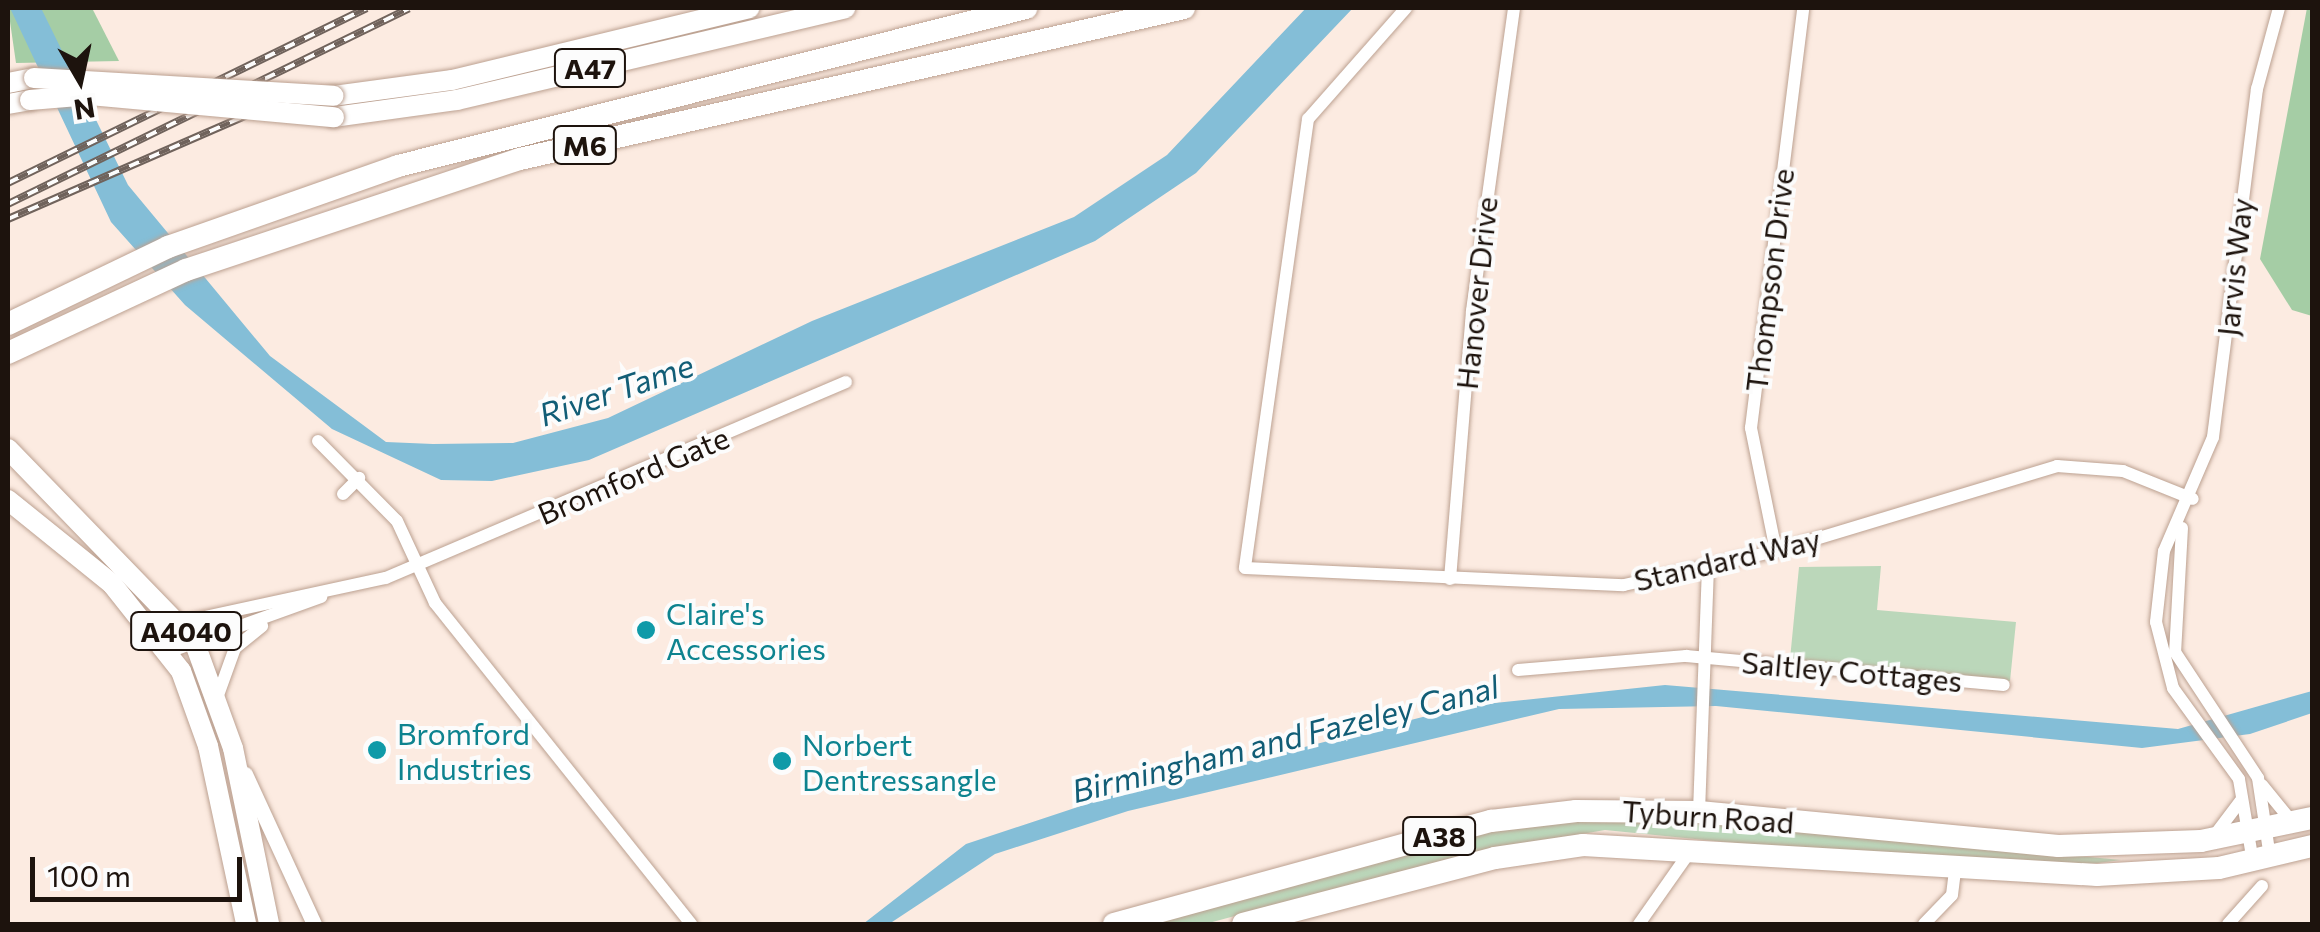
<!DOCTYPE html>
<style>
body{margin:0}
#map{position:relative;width:2320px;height:932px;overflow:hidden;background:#fcebe1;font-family:Commissioner,sans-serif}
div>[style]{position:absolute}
.green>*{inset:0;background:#bbd7ba}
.forest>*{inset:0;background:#a5cda5}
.water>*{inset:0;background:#84bed7}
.roads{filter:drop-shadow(0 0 2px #bca191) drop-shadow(0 0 2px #bca191)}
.minor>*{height:12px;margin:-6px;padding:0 6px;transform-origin:6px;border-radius:6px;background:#fff}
.tertiary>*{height:15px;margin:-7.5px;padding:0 7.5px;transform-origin:7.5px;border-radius:7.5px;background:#fff}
.primary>*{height:20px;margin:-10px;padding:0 10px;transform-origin:10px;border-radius:10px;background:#fff}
.trunk>*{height:22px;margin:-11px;padding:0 11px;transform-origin:11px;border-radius:11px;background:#fff}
.motorway>*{height:22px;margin:-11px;padding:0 11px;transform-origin:11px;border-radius:11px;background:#fff}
.rail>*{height:8px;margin-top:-4px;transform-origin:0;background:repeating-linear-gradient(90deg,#fcfcfc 0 11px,#70635c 0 22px);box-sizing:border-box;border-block:2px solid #70635c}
.bridges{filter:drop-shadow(0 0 2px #bca191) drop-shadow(0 0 2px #bca191)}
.primary-bridge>*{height:20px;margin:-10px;padding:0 10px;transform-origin:10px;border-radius:10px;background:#fff}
.dots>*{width:28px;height:28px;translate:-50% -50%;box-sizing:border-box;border:5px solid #fcfcfc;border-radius:50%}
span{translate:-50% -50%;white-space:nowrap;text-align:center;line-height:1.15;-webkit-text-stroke:8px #fcfcfc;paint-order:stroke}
.shield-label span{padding:2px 8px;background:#fcfcfc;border:2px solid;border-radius:8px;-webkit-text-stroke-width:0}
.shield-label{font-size:28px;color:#1d130d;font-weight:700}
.street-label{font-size:30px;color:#1d130d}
.culture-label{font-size:30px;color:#0d838f}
.left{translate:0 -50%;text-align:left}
.water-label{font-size:32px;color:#115d76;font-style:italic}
.frame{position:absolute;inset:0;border:10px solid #1d130d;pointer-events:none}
.north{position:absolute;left:30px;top:30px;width:100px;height:100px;-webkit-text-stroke:8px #fcfcfc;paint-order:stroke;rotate:171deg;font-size:28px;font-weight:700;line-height:40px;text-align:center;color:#1d130d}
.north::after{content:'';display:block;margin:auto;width:35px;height:45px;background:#1d130d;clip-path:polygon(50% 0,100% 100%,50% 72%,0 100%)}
.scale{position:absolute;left:30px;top:857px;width:212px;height:45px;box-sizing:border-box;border:5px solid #1d130d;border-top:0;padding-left:12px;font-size:30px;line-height:35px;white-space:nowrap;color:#1d130d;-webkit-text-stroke:8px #fcfcfc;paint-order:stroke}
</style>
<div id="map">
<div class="green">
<div style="clip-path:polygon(1881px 566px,1877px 610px,2016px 622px,2010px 681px,1790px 659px,1799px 567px)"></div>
<div style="clip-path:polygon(1691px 819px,2121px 860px,2052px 869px,1955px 865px,1605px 830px,1471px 853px,1205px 924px,1140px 924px,1496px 830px,1560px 820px)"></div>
</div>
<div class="forest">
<div style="clip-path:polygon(8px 8px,92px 8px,119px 61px,16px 63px)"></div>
<div style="clip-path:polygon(2307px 8px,2312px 8px,2312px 316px,2292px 310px,2260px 259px)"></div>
</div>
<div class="water">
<div style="clip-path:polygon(10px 8px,41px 8px,128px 185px,270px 356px,386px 442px,433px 444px,513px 443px,608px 418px,812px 321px,1074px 217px,1167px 155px,1306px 8px,1353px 8px,1196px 173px,1095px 241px,589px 460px,492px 481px,441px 480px,332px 429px,185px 305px,111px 222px)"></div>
<div style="clip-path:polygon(1665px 685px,2178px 729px,2312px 691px,2312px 713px,2250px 734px,2142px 748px,1716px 706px,1559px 709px,1128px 811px,995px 854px,889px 924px,863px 924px,966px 844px,1111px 796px,1466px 706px)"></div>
</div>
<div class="roads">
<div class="minor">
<div style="left:1406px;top:8px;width:148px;rotate:131.4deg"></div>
<div style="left:1308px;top:119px;width:453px;rotate:98deg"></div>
<div style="left:1245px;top:568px;width:379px;rotate:2.6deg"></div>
<div style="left:1624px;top:585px;width:156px;rotate:-12.6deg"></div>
<div style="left:1776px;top:551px;width:294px;rotate:-16.8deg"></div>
<div style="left:2057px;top:466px;width:66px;rotate:4.3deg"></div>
<div style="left:2123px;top:471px;width:75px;rotate:21.8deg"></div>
<div style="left:318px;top:441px;width:112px;rotate:45.4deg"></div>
<div style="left:397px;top:521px;width:90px;rotate:65.1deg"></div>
<div style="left:435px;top:603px;width:411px;rotate:51.4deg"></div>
<div style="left:343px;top:494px;width:23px;rotate:-45deg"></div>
<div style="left:2182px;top:528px;width:124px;rotate:93.2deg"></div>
<div style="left:2175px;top:652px;width:151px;rotate:56.6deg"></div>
<div style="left:2258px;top:778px;width:80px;rotate:81.4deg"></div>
<div style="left:1776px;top:551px;width:126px;rotate:-101.5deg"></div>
<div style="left:1751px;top:428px;width:423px;rotate:-82.9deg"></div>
<div style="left:1450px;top:579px;width:269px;rotate:-85.3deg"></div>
<div style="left:1472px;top:311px;width:306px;rotate:-82.1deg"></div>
<div style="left:154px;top:628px;width:237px;rotate:-12.2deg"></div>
<div style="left:386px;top:578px;width:500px;rotate:-23.08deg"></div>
<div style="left:168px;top:652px;width:163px;rotate:-19.8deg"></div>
<div style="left:1518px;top:670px;width:169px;rotate:-4.8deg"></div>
<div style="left:1686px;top:656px;width:319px;rotate:5.2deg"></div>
<div style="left:217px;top:698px;width:53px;rotate:-70.2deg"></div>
<div style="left:235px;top:648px;width:35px;rotate:-39deg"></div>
<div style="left:2262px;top:785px;width:49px;rotate:50.8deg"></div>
<div style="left:1699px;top:812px;width:244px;rotate:-87.9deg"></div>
<div style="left:2217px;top:832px;width:41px;rotate:-52.9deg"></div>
<div style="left:2253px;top:862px;width:84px;rotate:-99.6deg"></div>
<div style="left:2239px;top:779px;width:112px;rotate:-126deg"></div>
<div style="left:2173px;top:688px;width:68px;rotate:-104.4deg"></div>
<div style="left:2156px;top:622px;width:71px;rotate:-83.6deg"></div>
<div style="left:2164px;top:551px;width:124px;rotate:-66.7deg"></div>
<div style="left:2213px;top:437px;width:351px;rotate:-82.8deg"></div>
<div style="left:2257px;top:89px;width:84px;rotate:-74.8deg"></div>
<div style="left:1639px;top:924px;width:90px;rotate:-54.9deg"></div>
<div style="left:1924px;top:924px;width:40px;rotate:-46deg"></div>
<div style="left:1952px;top:895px;width:24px;rotate:-83deg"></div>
<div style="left:2228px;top:924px;width:51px;rotate:-48.2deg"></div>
</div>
<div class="tertiary">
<div style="left:245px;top:774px;width:165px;rotate:65.3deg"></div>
</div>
<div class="primary">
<div style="left:8px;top:83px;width:26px;rotate:-11deg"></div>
<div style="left:333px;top:96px;width:120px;rotate:-7.7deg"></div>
<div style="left:452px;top:80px;width:306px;rotate:-13.6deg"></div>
<div style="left:8px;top:104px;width:22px;rotate:-10deg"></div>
<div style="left:334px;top:117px;width:124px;rotate:-7.9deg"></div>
<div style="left:457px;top:100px;width:399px;rotate:-13.3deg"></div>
<div style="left:8px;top:449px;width:267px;rotate:45.9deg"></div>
<div style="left:194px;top:641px;width:114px;rotate:70deg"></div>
<div style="left:233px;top:748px;width:180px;rotate:78.4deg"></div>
<div style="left:8px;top:500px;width:134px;rotate:38.9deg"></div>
<div style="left:112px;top:584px;width:111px;rotate:51.6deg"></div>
<div style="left:181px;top:671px;width:80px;rotate:70.2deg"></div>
<div style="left:208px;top:746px;width:182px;rotate:77.9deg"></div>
</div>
<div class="trunk">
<div style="left:1114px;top:924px;width:391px;rotate:-15.3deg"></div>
<div style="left:1491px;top:821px;width:86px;rotate:-6.7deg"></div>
<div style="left:1576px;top:811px;width:123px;rotate:0.5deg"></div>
<div style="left:1699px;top:812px;width:361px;rotate:5.4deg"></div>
<div style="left:2058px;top:846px;width:143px;rotate:-2deg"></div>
<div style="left:2201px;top:841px;width:113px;rotate:-11.7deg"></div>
<div style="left:1243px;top:924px;width:260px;rotate:-14.7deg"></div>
<div style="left:1495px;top:858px;width:89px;rotate:-8.4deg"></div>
<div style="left:1583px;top:845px;width:515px;rotate:3.34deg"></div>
<div style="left:2097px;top:875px;width:122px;rotate:-3.3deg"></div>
<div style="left:2219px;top:868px;width:96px;rotate:-13.3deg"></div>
</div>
<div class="motorway">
<div style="left:8px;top:324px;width:178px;rotate:-25.7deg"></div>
<div style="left:168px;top:247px;width:244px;rotate:-19.4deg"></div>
<div style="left:398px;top:166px;width:648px;rotate:-14.12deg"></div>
<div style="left:8px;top:353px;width:196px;rotate:-25deg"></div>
<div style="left:186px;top:270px;width:352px;rotate:-18.4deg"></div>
<div style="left:520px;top:159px;width:681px;rotate:-12.81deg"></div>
</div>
</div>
<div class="rail">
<div style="left:8px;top:183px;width:399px;rotate:-26deg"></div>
<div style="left:8px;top:204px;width:446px;rotate:-26deg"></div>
<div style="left:8px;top:219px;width:274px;rotate:-23.5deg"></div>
</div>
<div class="bridges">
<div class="primary-bridge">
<div style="left:34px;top:78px;width:300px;rotate:3.4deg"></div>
<div style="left:30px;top:100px;width:60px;rotate:-4.8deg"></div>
<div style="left:90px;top:95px;width:245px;rotate:5.2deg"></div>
</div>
</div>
<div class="dots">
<div style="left:646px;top:630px;background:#0f9aa8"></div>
<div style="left:377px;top:750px;background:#0f9aa8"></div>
<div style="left:782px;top:761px;background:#0f9aa8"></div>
</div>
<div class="shield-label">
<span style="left:590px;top:68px">A47</span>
<span style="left:585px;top:145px">M6</span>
<span style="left:186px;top:631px">A4040</span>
<span style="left:1439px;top:836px">A38</span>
</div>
<div class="street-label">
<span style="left:2234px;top:267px;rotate:-84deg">Jarvis Way</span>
<span style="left:1769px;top:280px;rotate:-83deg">Thompson Drive</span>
<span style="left:1476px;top:293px;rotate:-84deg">Hanover Drive</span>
<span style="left:633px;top:475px;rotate:-23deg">Bromford Gate</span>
<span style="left:1727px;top:559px;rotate:-13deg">Standard Way</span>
<span style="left:1852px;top:671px;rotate:5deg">Saltley Cottages</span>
<span style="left:1708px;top:816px;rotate:4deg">Tyburn Road</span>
</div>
<div class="culture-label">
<span class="left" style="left:666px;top:630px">Claire's<br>Accessories</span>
<span class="left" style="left:397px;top:750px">Bromford<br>Industries</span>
<span class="left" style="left:802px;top:761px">Norbert<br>Dentressangle</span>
</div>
<div class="water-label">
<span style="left:616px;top:389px;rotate:-19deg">River Tame</span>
<span style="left:1285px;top:738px;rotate:-14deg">Birmingham and Fazeley Canal</span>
</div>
<div class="frame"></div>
<div class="north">N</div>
<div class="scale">100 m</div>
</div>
